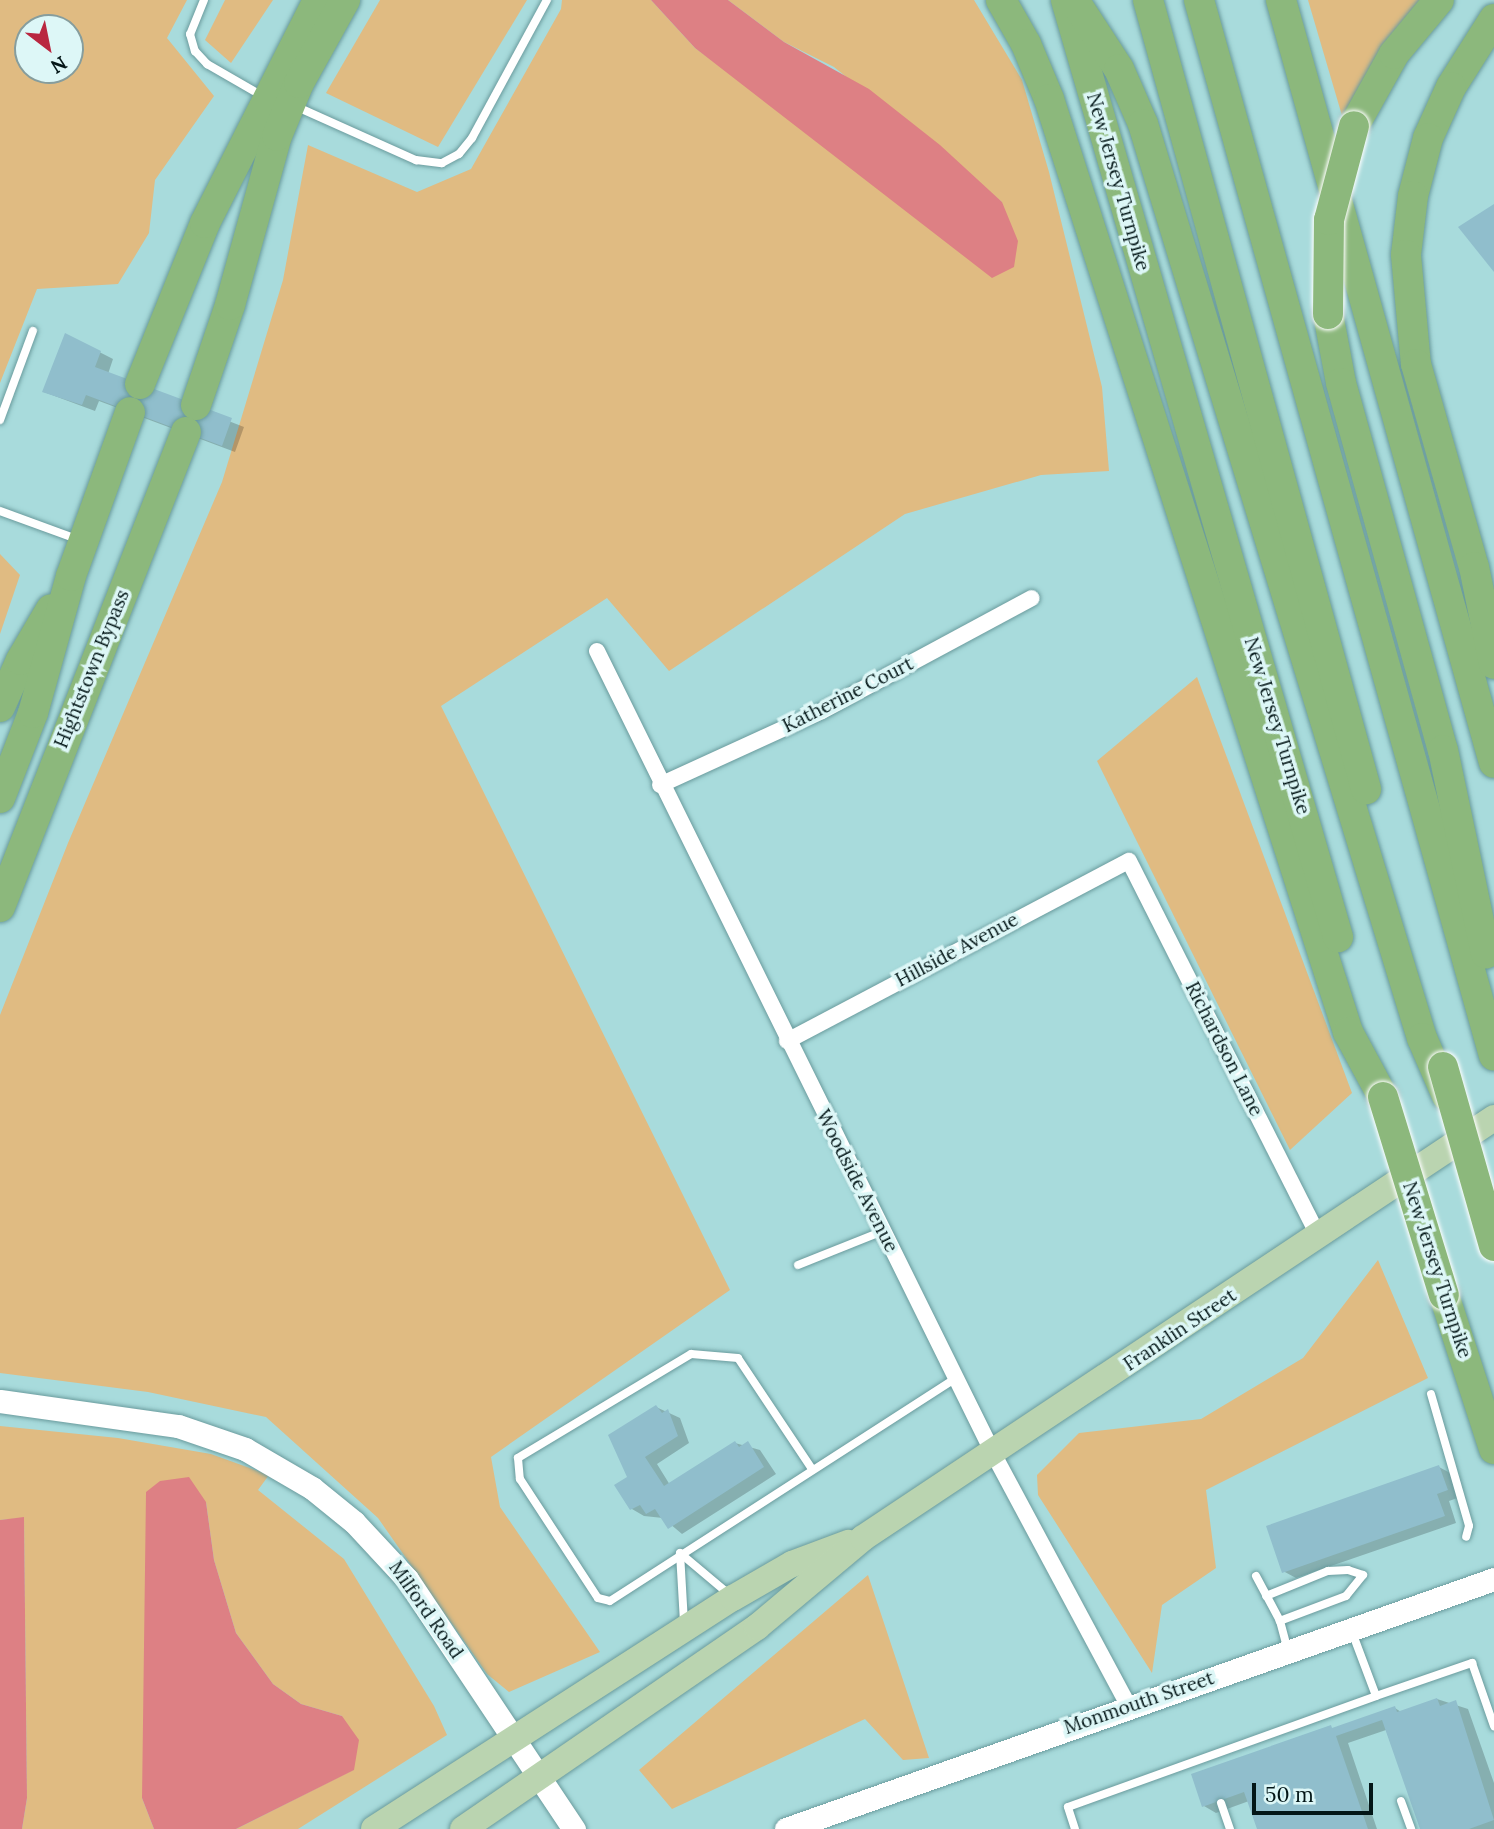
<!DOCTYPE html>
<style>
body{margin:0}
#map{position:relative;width:1494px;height:1829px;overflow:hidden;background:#a8dbdc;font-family:Lora,serif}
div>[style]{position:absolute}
.green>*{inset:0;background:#e0bb82}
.water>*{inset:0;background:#dd8084}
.shadow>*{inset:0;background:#0003}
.building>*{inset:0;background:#90becc}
.roads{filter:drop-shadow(0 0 2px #6a9b9d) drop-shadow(0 0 2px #6a9b9d)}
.lane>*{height:8px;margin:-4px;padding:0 4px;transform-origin:4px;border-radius:4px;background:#fff}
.street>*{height:16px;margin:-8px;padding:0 8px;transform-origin:8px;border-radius:8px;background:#fff}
.secondary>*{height:23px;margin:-11.5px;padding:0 11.5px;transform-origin:11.5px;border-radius:11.5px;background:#fff}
.primary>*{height:26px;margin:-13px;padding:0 13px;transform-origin:13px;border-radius:13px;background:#bad4b0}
.highway>*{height:30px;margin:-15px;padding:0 15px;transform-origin:15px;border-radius:15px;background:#8cb87c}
.bridges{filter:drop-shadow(0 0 2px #fff) drop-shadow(0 0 2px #fff)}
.highway-bridge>*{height:30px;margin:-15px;padding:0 15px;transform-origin:15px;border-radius:15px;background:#8cb87c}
span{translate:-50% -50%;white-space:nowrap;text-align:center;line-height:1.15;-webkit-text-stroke:7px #ddf7f7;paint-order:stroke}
.street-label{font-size:19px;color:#031617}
.north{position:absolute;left:14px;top:14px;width:70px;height:70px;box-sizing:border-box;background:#ddf7f7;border:2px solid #869d9d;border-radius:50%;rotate:148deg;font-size:19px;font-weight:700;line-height:28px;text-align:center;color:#031617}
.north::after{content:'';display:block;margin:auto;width:24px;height:32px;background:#b92740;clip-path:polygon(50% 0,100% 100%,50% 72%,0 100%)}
.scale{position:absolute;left:1252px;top:1783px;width:121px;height:32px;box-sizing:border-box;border:4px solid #031617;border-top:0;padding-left:9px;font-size:21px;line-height:24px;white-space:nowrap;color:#031617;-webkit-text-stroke:5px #ddf7f7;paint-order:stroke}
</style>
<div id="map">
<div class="green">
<div style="clip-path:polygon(evenodd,0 0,187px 0,167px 38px,214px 96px,155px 180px,149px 233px,118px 284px,37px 289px,0 383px,0 0,70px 28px,70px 70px,28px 70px,28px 28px,70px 28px)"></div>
<div style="clip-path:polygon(225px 0,273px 0,231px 63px,205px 40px)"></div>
<div style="clip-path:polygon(380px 0,527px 0,438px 147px,326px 93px)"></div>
<div style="clip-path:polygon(562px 0,651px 0,695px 48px,736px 78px,1002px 202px,834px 67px,784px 42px,728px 0,974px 0,1022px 80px,1049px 172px,1102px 387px,1109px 471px,1041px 475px,905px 514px,669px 671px,607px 598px,441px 706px,730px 1290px,491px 1457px,500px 1507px,600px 1652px,509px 1692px,487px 1674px,378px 1518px,266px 1417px,148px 1392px,0 1373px,0 1015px,68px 843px,222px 482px,283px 280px,308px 145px,417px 192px,471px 169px,561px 9px)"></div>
<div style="clip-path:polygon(1308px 0,1421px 0,1343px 119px)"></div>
<div style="clip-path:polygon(0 554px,20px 575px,0 634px)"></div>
<div style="clip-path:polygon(1197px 677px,1352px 1093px,1290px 1150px,1097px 761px)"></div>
<div style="clip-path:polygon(1378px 1260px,1428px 1378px,1206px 1490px,1216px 1568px,1162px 1605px,1152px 1673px,1038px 1495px,1037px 1475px,1079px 1433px,1201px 1419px,1303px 1358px)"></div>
<div style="clip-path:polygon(0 1426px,118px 1438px,211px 1454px,269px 1475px,258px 1490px,344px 1559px,434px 1706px,447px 1735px,298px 1829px,236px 1829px,353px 1770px,342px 1716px,301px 1704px,273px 1684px,236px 1633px,214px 1560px,206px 1502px,142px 1798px,154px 1829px,22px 1829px,27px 1798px,24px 1518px,0 1520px)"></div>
<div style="clip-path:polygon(868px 1575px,929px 1758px,903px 1760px,865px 1719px,672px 1809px,639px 1770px)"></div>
</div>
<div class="water">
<div style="clip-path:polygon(651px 0,728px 0,784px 42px,869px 89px,940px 145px,1002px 202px,1018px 241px,1014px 267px,992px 278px,695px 48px)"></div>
<div style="clip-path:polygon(189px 1477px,206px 1502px,214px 1560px,236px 1633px,273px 1684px,301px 1704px,342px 1716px,359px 1740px,354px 1770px,236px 1829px,154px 1829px,142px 1798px,146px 1492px,160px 1481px)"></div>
<div style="clip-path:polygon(24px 1517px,27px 1798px,22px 1829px,0 1829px,0 1520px)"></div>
</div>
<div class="shadow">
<div style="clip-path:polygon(66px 335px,113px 359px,108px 374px,244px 427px,235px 452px,99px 401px,95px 411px,44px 392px)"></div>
<div style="clip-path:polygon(656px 1407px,680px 1418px,689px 1443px,657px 1464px,670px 1485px,735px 1443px,760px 1450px,776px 1474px,682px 1534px,663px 1518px,644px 1516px,632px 1509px,630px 1477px)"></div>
<div style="clip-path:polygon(1439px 1467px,1452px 1474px,1460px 1497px,1449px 1501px,1456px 1523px,1296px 1578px,1283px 1571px)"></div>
<div style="clip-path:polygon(1437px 1699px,1468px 1709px,1494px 1783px,1494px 1829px,1422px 1829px,1386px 1730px,1348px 1743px,1377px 1829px,1259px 1829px,1249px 1801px,1216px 1813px,1204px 1806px,1193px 1775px,1395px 1708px,1401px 1712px)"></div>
</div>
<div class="building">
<div style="clip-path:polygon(1494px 204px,1494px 272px,1458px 227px)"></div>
<div style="clip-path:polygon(65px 333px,101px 351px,95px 367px,232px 418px,222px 446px,86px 395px,82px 405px,42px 392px)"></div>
<div style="clip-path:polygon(656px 1405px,662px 1413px,668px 1409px,678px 1436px,645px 1457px,664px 1486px,735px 1441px,739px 1447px,748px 1441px,764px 1467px,668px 1529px,655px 1509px,646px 1514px,640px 1505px,630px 1510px,614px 1485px,627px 1477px,608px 1435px)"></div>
<div style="clip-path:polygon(1439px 1465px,1448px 1490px,1437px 1494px,1445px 1516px,1282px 1573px,1266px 1526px)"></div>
<div style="clip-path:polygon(1437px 1698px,1440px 1706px,1456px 1700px,1494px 1820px,1469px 1829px,1420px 1829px,1382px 1720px,1336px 1736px,1368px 1829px,1257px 1829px,1244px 1792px,1202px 1807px,1191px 1774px,1331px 1725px,1332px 1728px,1395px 1706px,1397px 1712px)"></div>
</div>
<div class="roads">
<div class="lane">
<div style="left:204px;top:0;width:37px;rotate:112deg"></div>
<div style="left:190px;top:34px;width:18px;rotate:74deg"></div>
<div style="left:195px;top:51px;width:18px;rotate:47deg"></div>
<div style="left:207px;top:64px;width:54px;rotate:29.9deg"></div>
<div style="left:295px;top:106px;width:133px;rotate:24.1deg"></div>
<div style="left:416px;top:160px;width:26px;rotate:7deg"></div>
<div style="left:442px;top:163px;width:19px;rotate:-28deg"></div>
<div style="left:459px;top:154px;width:21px;rotate:-51deg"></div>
<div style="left:472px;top:138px;width:157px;rotate:-61.5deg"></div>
<div style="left:0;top:420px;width:95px;rotate:-69.7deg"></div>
<div style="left:0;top:511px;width:82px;rotate:20deg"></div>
<div style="left:798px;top:1265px;width:92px;rotate:-21.8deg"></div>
<div style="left:1431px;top:1394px;width:137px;rotate:73.9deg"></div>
<div style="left:1469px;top:1526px;width:11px;rotate:105deg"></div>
<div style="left:812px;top:1469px;width:133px;rotate:-123.7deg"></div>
<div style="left:738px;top:1358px;width:47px;rotate:-175.1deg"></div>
<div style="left:691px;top:1354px;width:202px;rotate:149deg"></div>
<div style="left:518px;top:1458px;width:21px;rotate:85deg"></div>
<div style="left:520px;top:1479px;width:142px;rotate:56.8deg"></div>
<div style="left:598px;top:1598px;width:12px;rotate:14deg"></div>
<div style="left:610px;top:1601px;width:412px;rotate:-32.8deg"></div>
<div style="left:680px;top:1553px;width:70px;rotate:86.7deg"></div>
<div style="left:680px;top:1553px;width:67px;rotate:40.1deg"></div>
<div style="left:1256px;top:1576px;width:51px;rotate:61.9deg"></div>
<div style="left:1266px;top:1596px;width:67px;rotate:-22deg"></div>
<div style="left:1328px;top:1571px;width:20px;rotate:-3deg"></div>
<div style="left:1348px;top:1570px;width:16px;rotate:18deg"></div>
<div style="left:1363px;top:1575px;width:27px;rotate:129deg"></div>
<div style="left:1346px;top:1596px;width:71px;rotate:159.3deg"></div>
<div style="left:1280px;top:1621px;width:31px;rotate:75deg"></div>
<div style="left:1352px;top:1632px;width:68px;rotate:69.4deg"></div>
<div style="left:1376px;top:1696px;width:102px;rotate:-19deg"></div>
<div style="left:1472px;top:1663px;width:67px;rotate:70.8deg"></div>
<div style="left:1401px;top:1801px;width:30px;rotate:70deg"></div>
<div style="left:1221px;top:1803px;width:28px;rotate:71deg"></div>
<div style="left:1075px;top:1829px;width:23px;rotate:-108deg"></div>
<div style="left:1068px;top:1807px;width:327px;rotate:-19.8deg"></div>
</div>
<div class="street">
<div style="left:597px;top:651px;width:894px;rotate:63.72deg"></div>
<div style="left:993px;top:1453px;width:286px;rotate:61.8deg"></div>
<div style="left:660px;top:785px;width:178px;rotate:-24.6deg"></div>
<div style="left:822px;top:711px;width:238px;rotate:-28.3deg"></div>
<div style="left:787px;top:1041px;width:386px;rotate:-27.8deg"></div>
<div style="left:1129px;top:861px;width:421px;rotate:63.2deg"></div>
</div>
<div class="secondary">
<div style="left:0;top:1401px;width:180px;rotate:8deg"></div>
<div style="left:178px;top:1426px;width:71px;rotate:18.9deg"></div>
<div style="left:245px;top:1449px;width:78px;rotate:30.2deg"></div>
<div style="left:312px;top:1488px;width:54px;rotate:39deg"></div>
<div style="left:354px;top:1522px;width:78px;rotate:47.1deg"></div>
<div style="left:407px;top:1579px;width:301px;rotate:56.3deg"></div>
<div style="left:786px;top:1829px;width:751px;rotate:-19.45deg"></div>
</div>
<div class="primary">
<div style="left:374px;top:1829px;width:427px;rotate:-32.8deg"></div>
<div style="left:733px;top:1598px;width:68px;rotate:-30deg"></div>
<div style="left:792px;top:1564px;width:60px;rotate:-20.6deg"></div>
<div style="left:463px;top:1829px;width:357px;rotate:-34.5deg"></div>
<div style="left:757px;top:1627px;width:138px;rotate:-40deg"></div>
<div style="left:863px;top:1538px;width:758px;rotate:-33.65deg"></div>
</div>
<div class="highway">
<div style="left:1001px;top:0;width:51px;rotate:60.4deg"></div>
<div style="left:1026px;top:44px;width:60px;rotate:67.3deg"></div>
<div style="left:1049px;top:99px;width:980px;rotate:72.23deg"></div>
<div style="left:1348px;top:1032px;width:74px;rotate:61.7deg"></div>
<div style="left:1066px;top:0;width:976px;rotate:73.81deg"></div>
<div style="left:1074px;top:0;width:82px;rotate:56.9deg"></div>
<div style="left:1119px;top:69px;width:60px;rotate:66.4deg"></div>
<div style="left:1143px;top:124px;width:956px;rotate:73.03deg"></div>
<div style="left:1422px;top:1038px;width:63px;rotate:66.7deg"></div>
<div style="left:1148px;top:0;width:819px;rotate:74.55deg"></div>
<div style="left:1199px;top:0;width:1096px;rotate:74.39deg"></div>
<div style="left:1281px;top:0;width:792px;rotate:74.4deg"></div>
<div style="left:1494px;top:19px;width:80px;rotate:122.3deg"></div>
<div style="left:1451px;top:87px;width:56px;rotate:114.3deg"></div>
<div style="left:1428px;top:138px;width:60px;rotate:104.5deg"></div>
<div style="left:1413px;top:196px;width:59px;rotate:96.8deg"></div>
<div style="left:1406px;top:255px;width:109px;rotate:84.8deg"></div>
<div style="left:1416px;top:364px;width:211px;rotate:74.1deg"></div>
<div style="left:1474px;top:567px;width:99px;rotate:78.3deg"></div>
<div style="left:1354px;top:126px;width:82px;rotate:-60.9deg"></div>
<div style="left:1394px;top:54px;width:70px;rotate:-50.2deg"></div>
<div style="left:1328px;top:314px;width:70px;rotate:79.3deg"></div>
<div style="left:1341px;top:383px;width:381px;rotate:74.5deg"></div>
<div style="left:1443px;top:750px;width:208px;rotate:78.1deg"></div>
<div style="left:140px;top:384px;width:174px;rotate:-68deg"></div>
<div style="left:205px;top:223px;width:250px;rotate:-63.1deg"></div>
<div style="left:196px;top:405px;width:106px;rotate:-71.2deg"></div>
<div style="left:230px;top:305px;width:175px;rotate:-74.5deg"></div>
<div style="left:277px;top:136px;width:57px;rotate:-67.5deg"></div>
<div style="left:299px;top:83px;width:95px;rotate:-61deg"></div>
<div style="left:0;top:707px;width:51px;rotate:-65.9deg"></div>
<div style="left:21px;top:660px;width:59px;rotate:-59.5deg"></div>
<div style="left:0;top:798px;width:91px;rotate:-68.8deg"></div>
<div style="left:33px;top:713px;width:142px;rotate:-74.5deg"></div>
<div style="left:71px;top:576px;width:174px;rotate:-70.2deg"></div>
<div style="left:0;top:907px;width:510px;rotate:-68.62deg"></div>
<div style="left:1444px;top:1295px;width:162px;rotate:72deg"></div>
</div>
</div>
<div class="bridges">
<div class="highway-bridge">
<div style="left:1328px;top:314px;width:94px;rotate:-89.4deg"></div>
<div style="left:1329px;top:220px;width:97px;rotate:-75.1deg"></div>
<div style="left:1443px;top:1067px;width:186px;rotate:74.1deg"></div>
<div style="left:1383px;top:1097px;width:207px;rotate:72.9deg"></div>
</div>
</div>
<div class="street-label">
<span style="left:1118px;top:182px;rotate:74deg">New Jersey Turnpike</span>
<span style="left:92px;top:669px;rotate:-68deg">Hightstown Bypass</span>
<span style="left:848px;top:695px;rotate:-27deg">Katherine Court</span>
<span style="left:1277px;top:726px;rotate:73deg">New Jersey Turnpike</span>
<span style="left:957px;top:950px;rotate:-28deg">Hillside Avenue</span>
<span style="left:1224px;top:1049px;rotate:63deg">Richardson Lane</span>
<span style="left:857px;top:1181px;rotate:63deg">Woodside Avenue</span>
<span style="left:1437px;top:1270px;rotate:72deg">New Jersey Turnpike</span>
<span style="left:1180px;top:1330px;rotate:-34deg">Franklin Street</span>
<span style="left:426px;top:1610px;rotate:55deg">Milford Road</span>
<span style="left:1139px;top:1703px;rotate:-19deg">Monmouth Street</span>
</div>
<div class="north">N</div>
<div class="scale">50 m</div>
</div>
